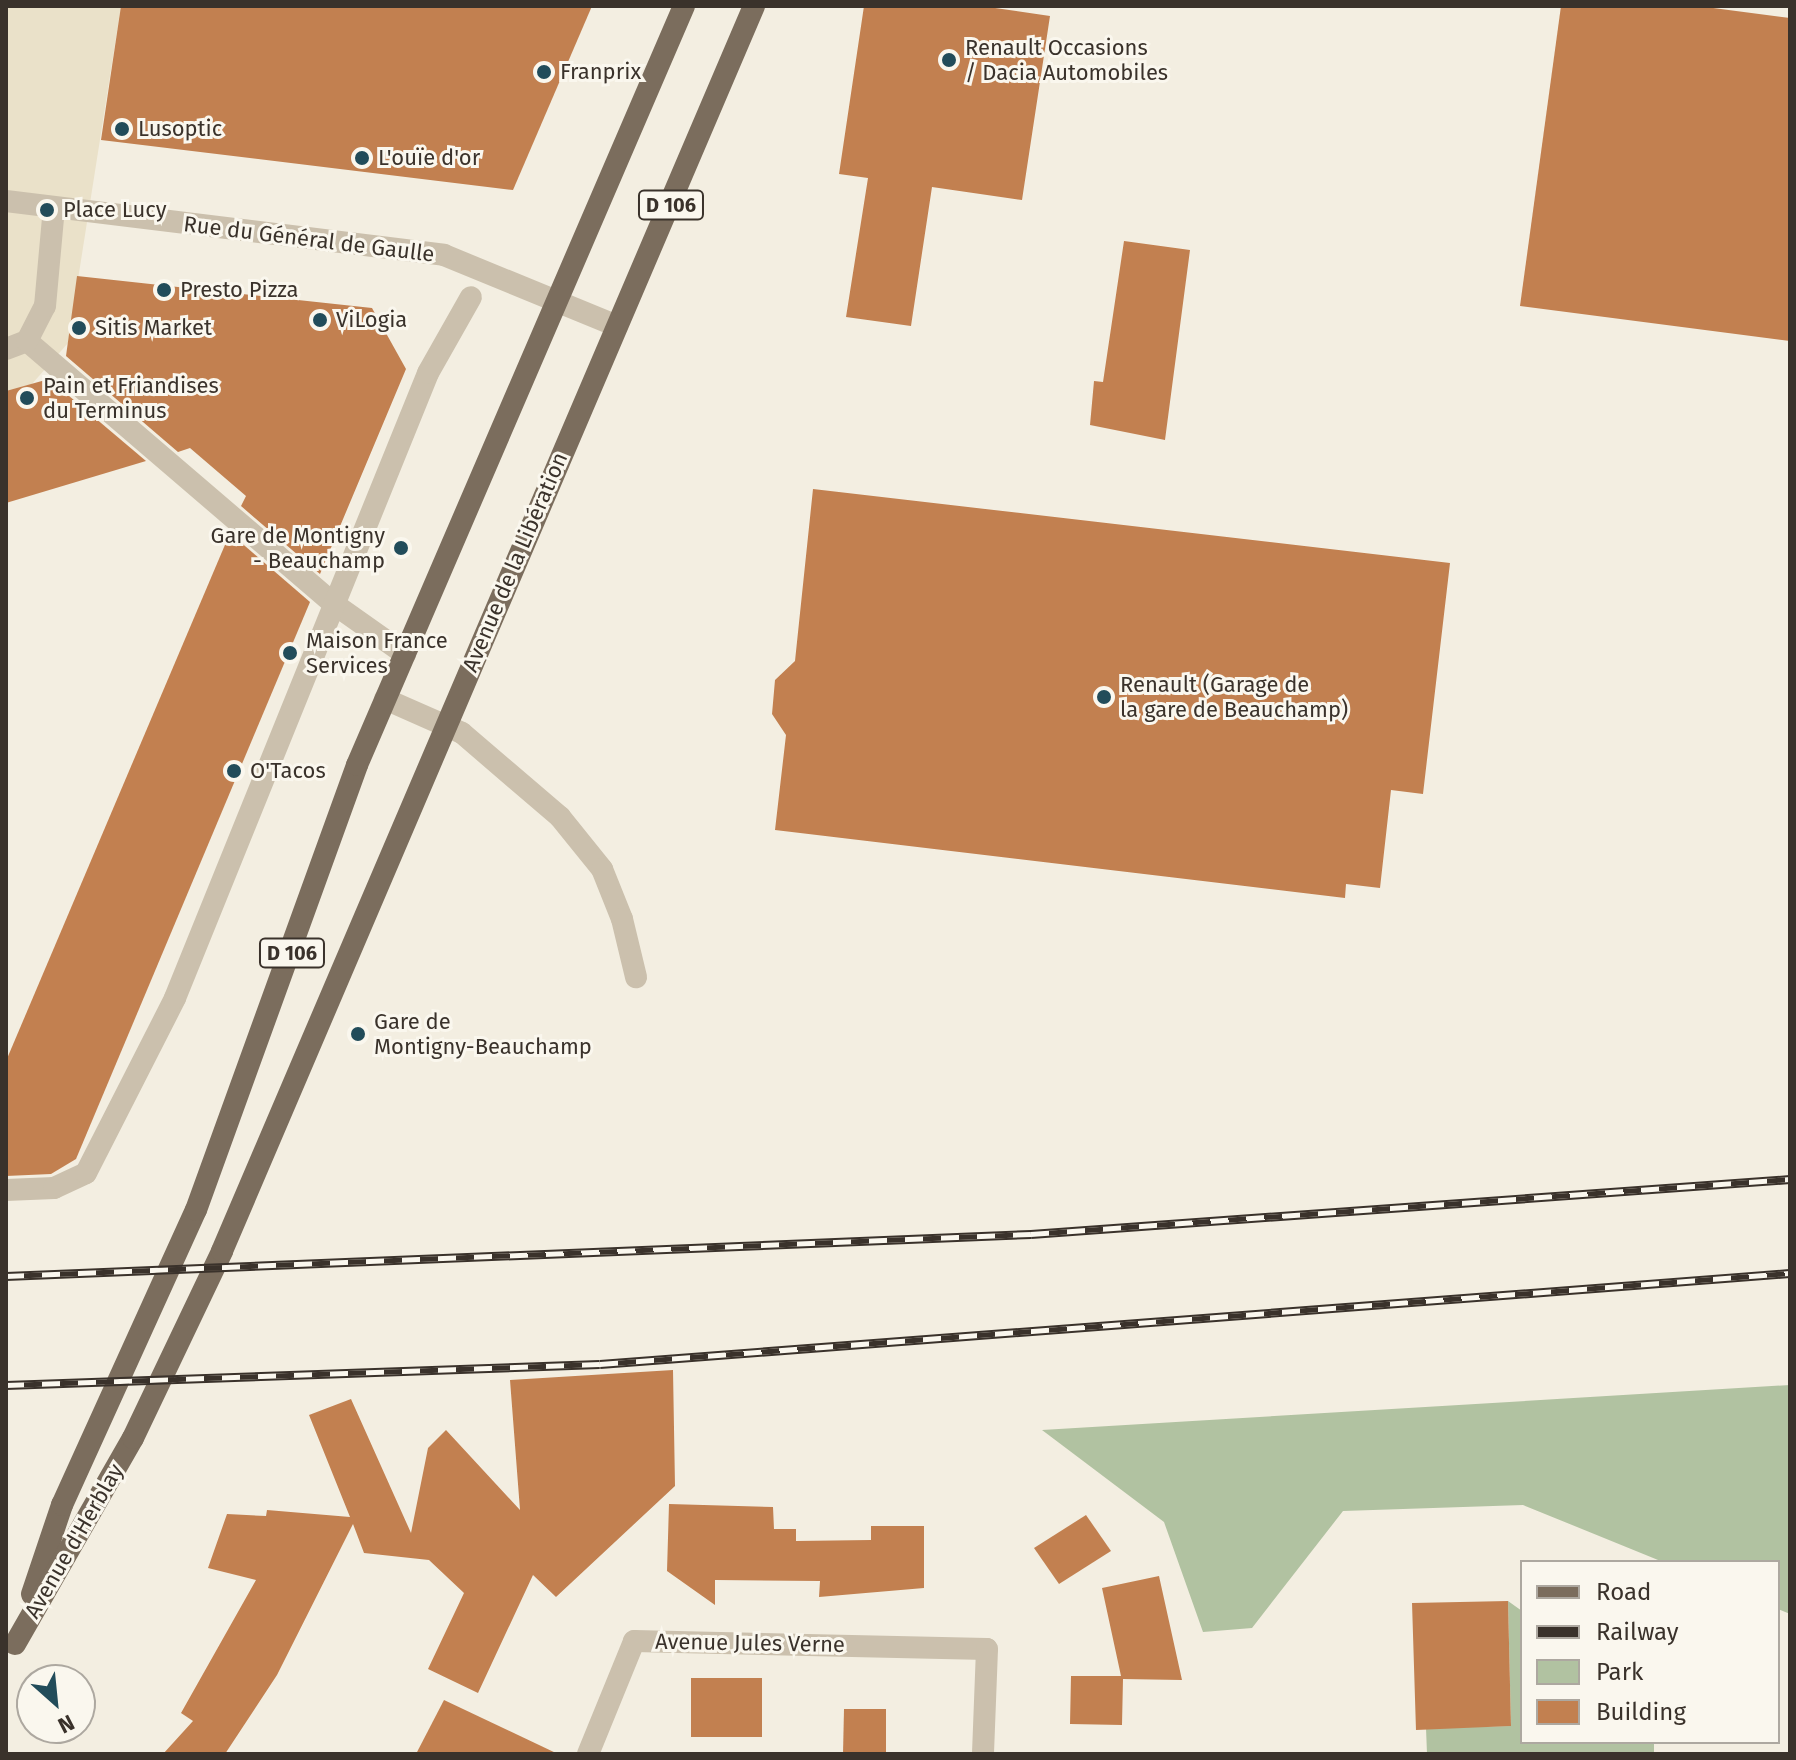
<!DOCTYPE html>
<meta charset="utf-8">
<style>
body{margin:0}
#map{position:relative;width:1796px;height:1760px;overflow:hidden;background:#f3eee1;font-family:"Fira Sans",sans-serif}
div>[style]{position:absolute}
.green>*{inset:0;background:#b1c2a1}
.plaza>*{inset:0;background:#eae1c9}
.building>*{inset:0;background:#c28050}
.pedestrian>*{height:22px;margin:-11px;padding:0 11px;transform-origin:11px;border-radius:11px;background:#cbc0ad}
.minor>*{height:22px;margin:-11px;padding:0 11px;transform-origin:11px;border-radius:11px;background:#cbc0ad}
.primary>*{height:22px;margin:-11px;padding:0 11px;transform-origin:11px;border-radius:11px;background:#7b6d5d}
.rail>*{height:9px;margin-top:-4.5px;transform-origin:0;background:repeating-linear-gradient(90deg,#faf7ee 0 18px,#3a322b 0 36px);box-sizing:border-box;border-block:2px solid #3a322b}
.dots>*{width:22px;height:22px;translate:-50% -50%;box-sizing:border-box;border:4px solid #faf7ee;border-radius:50%}
span{translate:-50% -50%;white-space:nowrap;text-align:center;line-height:1.15;-webkit-text-stroke:6px #faf7ee;paint-order:stroke}
.shield-label span{padding:2px 6px;background:#faf7ee;border:2px solid;border-radius:6px;-webkit-text-stroke-width:0}
.shield-label{font-size:20px;color:#3a322b;font-weight:700}
.poi-label{font-size:22px;color:#3a322b}
.left{translate:0 -50%;text-align:left}
.right{translate:-100% -50%;text-align:right}
.street-label{font-size:22px;color:#3a322b}
.frame{position:absolute;inset:0;border:8px solid #3a322b;pointer-events:none}
.legend{position:absolute;left:1520px;top:1560px;width:260px;height:184px;box-sizing:border-box;background:#faf7ee;border:2px solid #ada8a0;margin:0;padding:10px 14px;list-style:none;font-size:24px;color:#3a322b}
.legend li{display:flex;align-items:center;gap:16px;height:40px}
.legend b{width:40px;border:2px solid #ada8a0}
.north{position:absolute;left:16px;top:1664px;width:80px;height:80px;box-sizing:border-box;background:#faf7ee;border:2px solid #ada8a0;border-radius:50%;rotate:153deg;font-size:22px;font-weight:700;line-height:32px;text-align:center;color:#3a322b}
.north::after{content:'';display:block;margin:auto;width:28px;height:36px;background:#224c5a;clip-path:polygon(50% 0,100% 100%,50% 72%,0 100%)}
</style>
<div id="map">
<div class="green">
<div style="clip-path:polygon(1790px 1385px,1790px 1614px,1778px 1609px,1778px 1562px,1663px 1562px,1523px 1505px,1343px 1511px,1252px 1628px,1203px 1632px,1164px 1522px,1042px 1430px)"></div>
<div style="clip-path:polygon(1508px 1601px,1522px 1611px,1522px 1742px,1654px 1742px,1654px 1754px,1427px 1754px,1426px 1728px,1511px 1726px)"></div>
</div>
<div class="plaza">
<div style="clip-path:polygon(6px 6px,121px 6px,68px 343px,32px 384px,6px 391px)"></div>
</div>
<div class="building">
<div style="clip-path:polygon(121px 6px,592px 6px,513px 190px,101px 140px)"></div>
<div style="clip-path:polygon(864px 6px,981px 6px,1050px 16px,1022px 200px,932px 187px,911px 326px,846px 317px,868px 178px,839px 174px)"></div>
<div style="clip-path:polygon(1561px 6px,1698px 6px,1790px 18px,1790px 341px,1520px 306px)"></div>
<div style="clip-path:polygon(1124px 241px,1190px 250px,1165px 440px,1090px 425px,1094px 381px,1103px 382px)"></div>
<div style="clip-path:polygon(77px 276px,372px 308px,406px 369px,320px 574px,241px 506px,246px 496px,190px 448px,178px 452px,66px 356px)"></div>
<div style="clip-path:polygon(49px 379px,146px 461px,6px 503px,6px 391px)"></div>
<div style="clip-path:polygon(813px 489px,1450px 563px,1423px 794px,1391px 790px,1380px 888px,1346px 884px,1345px 898px,775px 830px,786px 735px,772px 714px,775px 680px,795px 661px)"></div>
<div style="clip-path:polygon(230px 533px,310px 602px,76px 1159px,51px 1174px,6px 1176px,6px 1061px)"></div>
<div style="clip-path:polygon(673px 1370px,675px 1486px,556px 1597px,533px 1575px,478px 1693px,428px 1669px,464px 1593px,429px 1560px,364px 1553px,353px 1524px,277px 1675px,225px 1754px,163px 1754px,193px 1721px,181px 1713px,256px 1580px,208px 1568px,227px 1514px,266px 1516px,267px 1510px,350px 1517px,309px 1415px,351px 1399px,411px 1533px,428px 1448px,446px 1430px,520px 1510px,510px 1380px)"></div>
<div style="clip-path:polygon(669px 1504px,773px 1507px,774px 1529px,796px 1529px,796px 1541px,871px 1540px,871px 1526px,924px 1526px,924px 1588px,819px 1597px,820px 1581px,715px 1580px,715px 1605px,667px 1571px)"></div>
<div style="clip-path:polygon(1086px 1515px,1111px 1551px,1059px 1584px,1034px 1548px)"></div>
<div style="clip-path:polygon(1159px 1576px,1182px 1680px,1123px 1679px,1122px 1725px,1070px 1724px,1071px 1676px,1121px 1676px,1102px 1588px)"></div>
<div style="clip-path:polygon(1508px 1601px,1511px 1726px,1416px 1730px,1412px 1603px)"></div>
<div style="clip-path:polygon(691px 1678px,762px 1678px,762px 1737px,691px 1737px)"></div>
<div style="clip-path:polygon(444px 1700px,558px 1754px,416px 1754px)"></div>
<div style="clip-path:polygon(844px 1709px,886px 1709px,886px 1754px,843px 1754px)"></div>
</div>
<div class="pedestrian">
<div style="left:27px;top:341px;width:404px;rotate:40.6deg"></div>
<div style="left:334px;top:604px;width:87px;rotate:35.2deg"></div>
<div style="left:6px;top:349px;width:22px;rotate:-21deg"></div>
<div style="left:27px;top:341px;width:39px;rotate:-63deg"></div>
<div style="left:45px;top:306px;width:99px;rotate:-84.8deg"></div>
<div style="left:6px;top:1190px;width:48px;rotate:-2.4deg"></div>
<div style="left:54px;top:1188px;width:35px;rotate:-25deg"></div>
<div style="left:86px;top:1173px;width:196px;rotate:-63deg"></div>
<div style="left:175px;top:998px;width:674px;rotate:-67.96deg"></div>
<div style="left:428px;top:373px;width:87px;rotate:-60.5deg"></div>
</div>
<div class="minor">
<div style="left:6px;top:201px;width:441px;rotate:7deg"></div>
<div style="left:444px;top:255px;width:187px;rotate:22.3deg"></div>
<div style="left:385px;top:699px;width:84px;rotate:23.8deg"></div>
<div style="left:462px;top:733px;width:129px;rotate:40.6deg"></div>
<div style="left:560px;top:817px;width:67px;rotate:51.1deg"></div>
<div style="left:602px;top:869px;width:54px;rotate:68.2deg"></div>
<div style="left:622px;top:919px;width:60px;rotate:76.4deg"></div>
<div style="left:588px;top:1754px;width:122px;rotate:-67.8deg"></div>
<div style="left:634px;top:1641px;width:353px;rotate:1.3deg"></div>
<div style="left:987px;top:1649px;width:105px;rotate:92.2deg"></div>
</div>
<div class="primary">
<div style="left:32px;top:1594px;width:94px;rotate:-71.4deg"></div>
<div style="left:62px;top:1505px;width:324px;rotate:-65.6deg"></div>
<div style="left:196px;top:1210px;width:473px;rotate:-70.1deg"></div>
<div style="left:357px;top:765px;width:826px;rotate:-66.69deg"></div>
<div style="left:15px;top:1644px;width:237px;rotate:-60.2deg"></div>
<div style="left:133px;top:1438px;width:207px;rotate:-64.5deg"></div>
<div style="left:222px;top:1251px;width:1354px;rotate:-66.86deg"></div>
</div>
<div class="rail">
<div style="left:6px;top:1276px;width:1026px;rotate:-2.35deg"></div>
<div style="left:1031px;top:1234px;width:761px;rotate:-4.14deg"></div>
<div style="left:6px;top:1385px;width:594px;rotate:-2.02deg"></div>
<div style="left:600px;top:1364px;width:1193px;rotate:-4.37deg"></div>
</div>
<div class="dots">
<div style="left:949px;top:60px;background:#224c5a"></div>
<div style="left:544px;top:72px;background:#224c5a"></div>
<div style="left:122px;top:129px;background:#224c5a"></div>
<div style="left:362px;top:158px;background:#224c5a"></div>
<div style="left:47px;top:210px;background:#224c5a"></div>
<div style="left:164px;top:290px;background:#224c5a"></div>
<div style="left:320px;top:320px;background:#224c5a"></div>
<div style="left:79px;top:328px;background:#224c5a"></div>
<div style="left:27px;top:398px;background:#224c5a"></div>
<div style="left:401px;top:548px;background:#224c5a"></div>
<div style="left:290px;top:653px;background:#224c5a"></div>
<div style="left:1104px;top:697px;background:#224c5a"></div>
<div style="left:234px;top:771px;background:#224c5a"></div>
<div style="left:358px;top:1034px;background:#224c5a"></div>
</div>
<div class="shield-label">
<span style="left:671px;top:205px">D 106</span>
<span style="left:292px;top:953px">D 106</span>
</div>
<div class="poi-label">
<span class="left" style="left:965px;top:60px">Renault Occasions<br>/ Dacia Automobiles</span>
<span class="left" style="left:560px;top:72px">Franprix</span>
<span class="left" style="left:138px;top:129px">Lusoptic</span>
<span class="left" style="left:378px;top:158px">L'ouïe d'or</span>
<span class="left" style="left:63px;top:210px">Place Lucy</span>
<span class="left" style="left:180px;top:290px">Presto Pizza</span>
<span class="left" style="left:336px;top:320px">ViLogia</span>
<span class="left" style="left:95px;top:328px">Sitis Market</span>
<span class="left" style="left:43px;top:398px">Pain et Friandises<br>du Terminus</span>
<span class="right" style="left:385px;top:548px">Gare de Montigny<br>- Beauchamp</span>
<span class="left" style="left:306px;top:653px">Maison France<br>Services</span>
<span class="left" style="left:1120px;top:697px">Renault (Garage de<br>la gare de Beauchamp)</span>
<span class="left" style="left:250px;top:771px">O'Tacos</span>
<span class="left" style="left:374px;top:1034px">Gare de<br>Montigny-Beauchamp</span>
</div>
<div class="street-label">
<span style="left:309px;top:239px;rotate:7deg">Rue du Général de Gaulle</span>
<span style="left:515px;top:562px;rotate:-67deg">Avenue de la Libération</span>
<span style="left:74px;top:1541px;rotate:-60deg">Avenue d'Herblay</span>
<span style="left:750px;top:1643px;rotate:1deg">Avenue Jules Verne</span>
</div>
<div class="frame"></div>
<ul class="legend">
<li><b style="height:10px;background:#7b6d5d"></b>Road</li>
<li><b style="height:10px;background:#3a322b"></b>Railway</li>
<li><b style="height:22px;background:#b1c2a1"></b>Park</li>
<li><b style="height:22px;background:#c28050"></b>Building</li>
</ul>
<div class="north">N</div>
</div>
